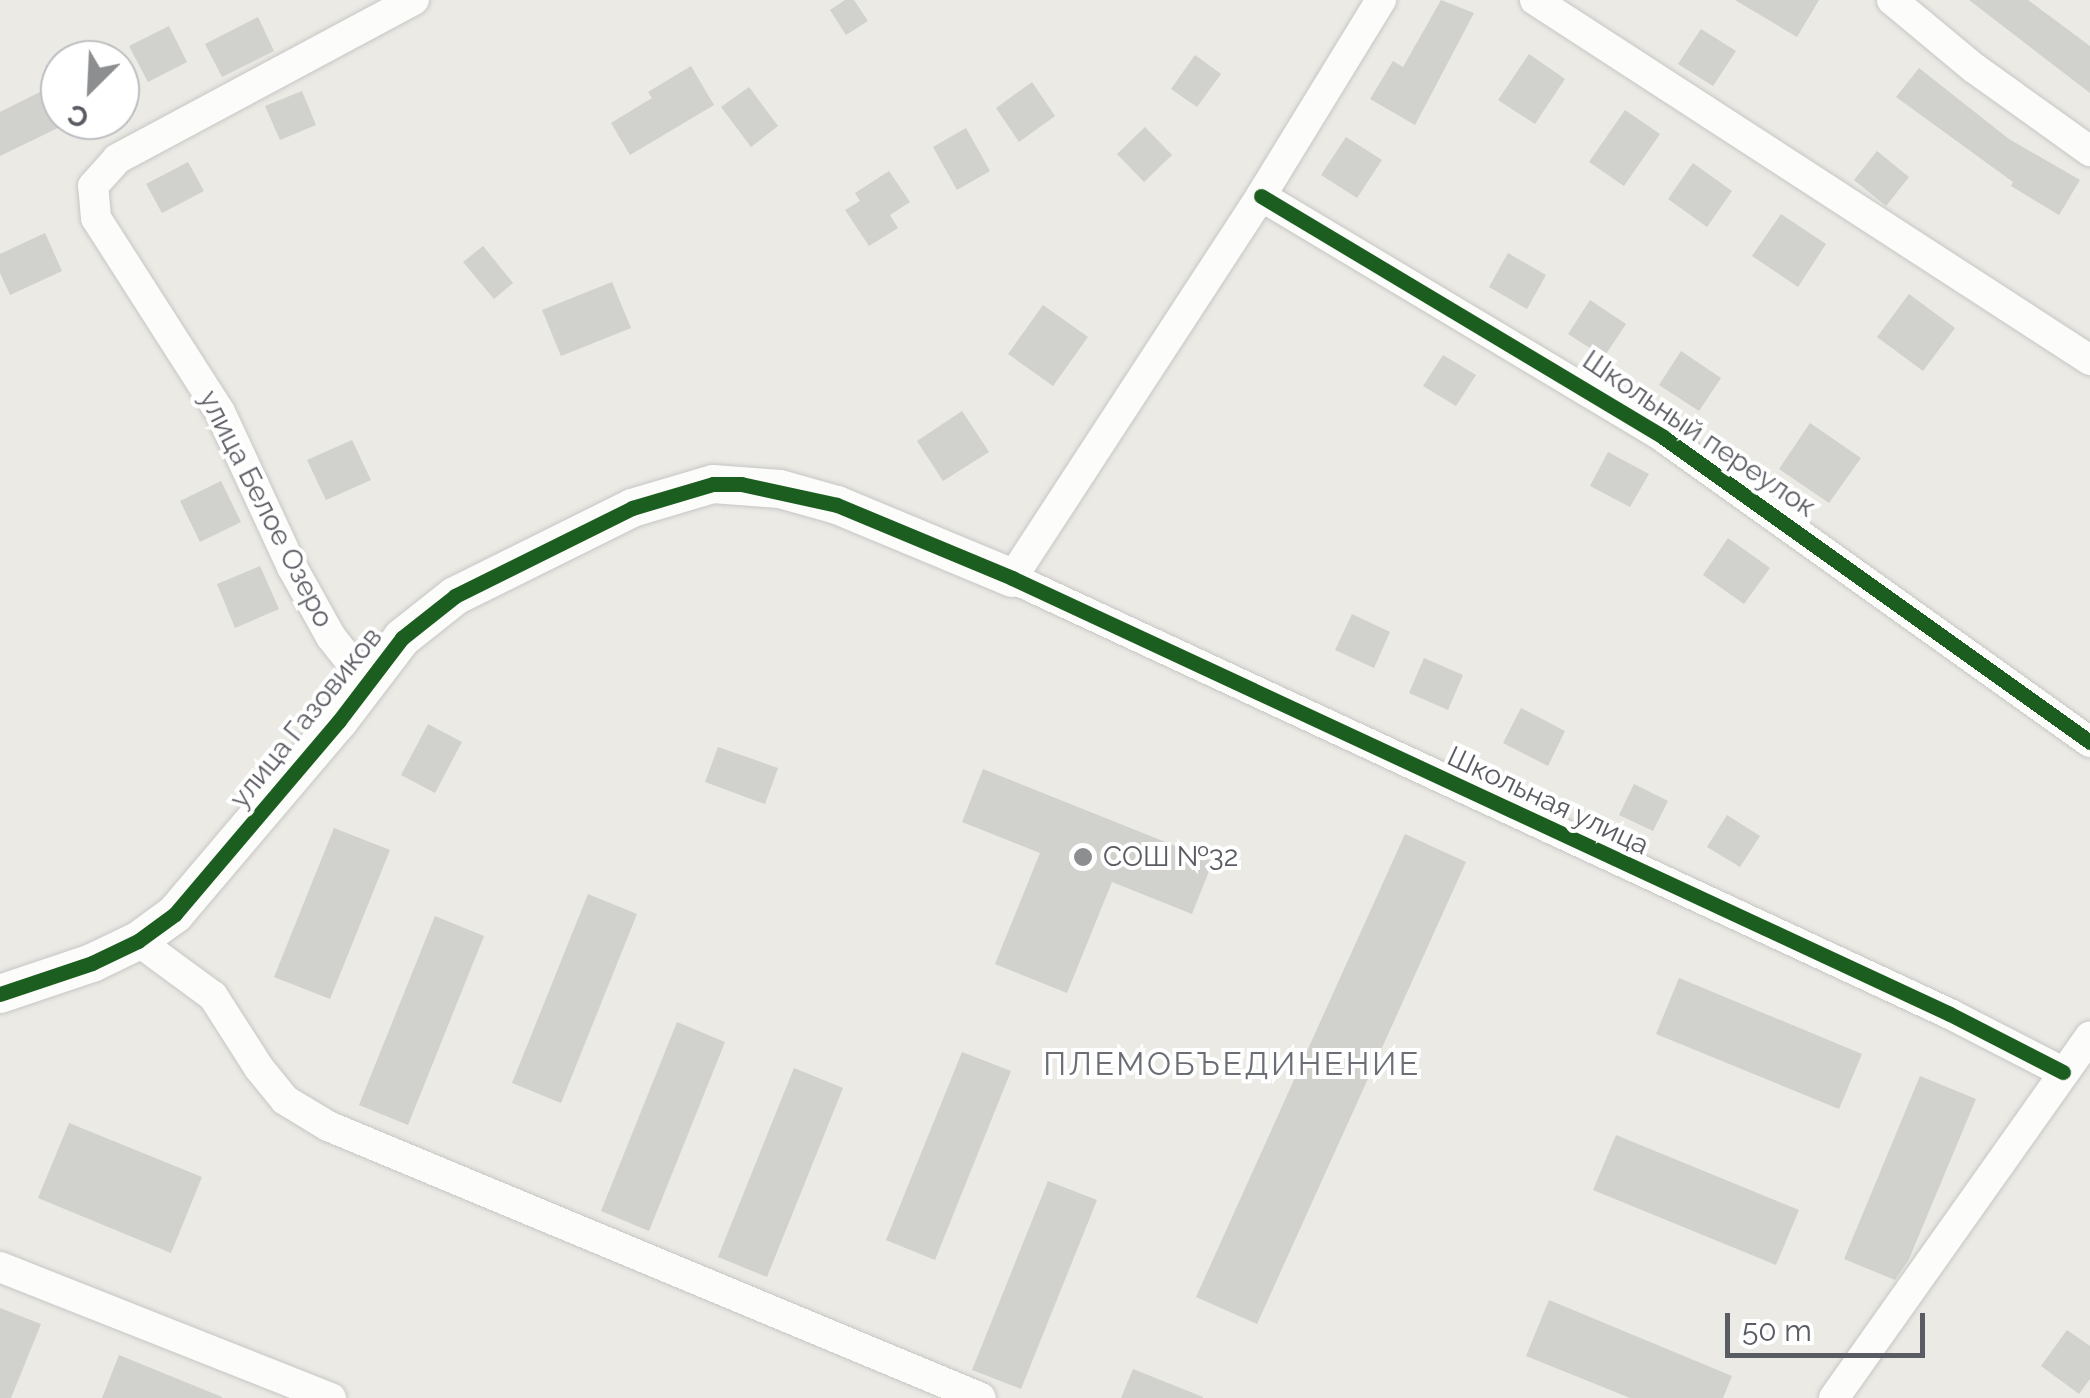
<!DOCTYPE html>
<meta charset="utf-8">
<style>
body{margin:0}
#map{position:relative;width:2090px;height:1398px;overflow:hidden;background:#ebeae4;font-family:Raleway,sans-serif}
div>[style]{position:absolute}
.building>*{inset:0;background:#d1d1cd}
.roads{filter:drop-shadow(0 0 2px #c7c6c6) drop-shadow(0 0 2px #c7c6c6)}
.minor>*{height:30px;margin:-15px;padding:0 15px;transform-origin:15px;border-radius:15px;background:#fcfcfb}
.tertiary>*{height:38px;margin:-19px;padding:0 19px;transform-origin:19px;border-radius:19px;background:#fcfcfb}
.cycleway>*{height:15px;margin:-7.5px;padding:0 7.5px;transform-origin:7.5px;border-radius:7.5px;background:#1b5e20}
.dots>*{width:28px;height:28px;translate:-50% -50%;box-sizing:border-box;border:5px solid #fff;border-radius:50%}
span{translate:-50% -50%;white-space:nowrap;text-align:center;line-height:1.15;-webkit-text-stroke:8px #fff;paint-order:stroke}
.street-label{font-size:28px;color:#5a5c63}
.poi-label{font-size:28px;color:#5a5c63}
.left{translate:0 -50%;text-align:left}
.quarter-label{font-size:32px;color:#6b6e75;letter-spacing:2.5px}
.north{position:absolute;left:40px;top:40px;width:100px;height:100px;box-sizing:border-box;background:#fff;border:2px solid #bdbec1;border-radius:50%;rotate:204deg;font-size:28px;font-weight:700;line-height:40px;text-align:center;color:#5a5c63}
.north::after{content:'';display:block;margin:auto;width:35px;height:45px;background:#8d8e90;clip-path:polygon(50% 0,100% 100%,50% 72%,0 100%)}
.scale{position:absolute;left:1725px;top:1313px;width:200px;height:45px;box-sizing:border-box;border:5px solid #5a5c63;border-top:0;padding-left:12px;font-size:30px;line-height:35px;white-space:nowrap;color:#5a5c63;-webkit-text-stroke:8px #fff;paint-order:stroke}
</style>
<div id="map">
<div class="building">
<div style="clip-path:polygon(845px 0,854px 0,868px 21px,846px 35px,830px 10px)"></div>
<div style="clip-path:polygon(1441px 0,1474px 13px,1415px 125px,1370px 99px,1393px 61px,1403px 67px)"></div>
<div style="clip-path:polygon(1735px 0,1819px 0,1797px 37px)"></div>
<div style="clip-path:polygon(1969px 0,2028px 0,2090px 46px,2090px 93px)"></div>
<div style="clip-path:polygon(258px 17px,274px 51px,222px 77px,205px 44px)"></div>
<div style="clip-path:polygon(169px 26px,187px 62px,148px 82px,129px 46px)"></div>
<div style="clip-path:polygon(1701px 29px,1736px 51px,1713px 86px,1678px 64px)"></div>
<div style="clip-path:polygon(1529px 54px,1565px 79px,1535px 124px,1498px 100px)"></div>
<div style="clip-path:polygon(1195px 55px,1221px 74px,1197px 107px,1171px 89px)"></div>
<div style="clip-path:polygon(691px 66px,714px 105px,630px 155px,611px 123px,652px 98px,648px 92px)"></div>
<div style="clip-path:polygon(1919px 68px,2009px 139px,2080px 180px,2059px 215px,2011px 186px,2013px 182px,1896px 97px)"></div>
<div style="clip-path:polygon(60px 82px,60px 127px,0 156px,0 112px)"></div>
<div style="clip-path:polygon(1032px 82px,1055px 116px,1019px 142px,996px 108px)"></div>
<div style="clip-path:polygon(749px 87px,778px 126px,751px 147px,721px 107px)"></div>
<div style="clip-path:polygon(302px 91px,316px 125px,280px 140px,265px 106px)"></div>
<div style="clip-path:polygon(1625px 110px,1660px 134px,1624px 186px,1589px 162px)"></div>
<div style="clip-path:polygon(1145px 127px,1172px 155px,1144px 182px,1117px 154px)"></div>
<div style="clip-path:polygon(966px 128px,990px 171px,957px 190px,933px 147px)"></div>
<div style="clip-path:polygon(1346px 137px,1382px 160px,1357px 198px,1321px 175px)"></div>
<div style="clip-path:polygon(1877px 151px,1909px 177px,1886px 206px,1854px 180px)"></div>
<div style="clip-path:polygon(188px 162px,204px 191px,162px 213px,146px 184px)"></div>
<div style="clip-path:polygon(1693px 163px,1732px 191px,1707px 227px,1668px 199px)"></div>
<div style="clip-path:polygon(889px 171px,910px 202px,890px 215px,898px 228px,869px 246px,845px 210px,860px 201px,855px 193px)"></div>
<div style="clip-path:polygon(1781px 214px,1826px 244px,1798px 287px,1752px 256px)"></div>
<div style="clip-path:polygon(45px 233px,62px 271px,10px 295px,0 273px,0 254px)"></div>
<div style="clip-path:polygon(483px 246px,513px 283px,494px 299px,463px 262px)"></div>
<div style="clip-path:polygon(1508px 253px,1546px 275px,1527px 309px,1489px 287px)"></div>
<div style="clip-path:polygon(612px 282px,631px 328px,561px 356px,542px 310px)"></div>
<div style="clip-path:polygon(1909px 294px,1955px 328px,1923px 371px,1877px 337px)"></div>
<div style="clip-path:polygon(1590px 300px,1626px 324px,1604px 357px,1568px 334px)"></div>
<div style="clip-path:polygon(1043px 305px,1088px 337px,1053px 386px,1008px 354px)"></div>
<div style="clip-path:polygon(1681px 351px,1721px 378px,1699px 411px,1659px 385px)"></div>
<div style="clip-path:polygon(1443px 355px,1476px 375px,1456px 406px,1423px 386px)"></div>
<div style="clip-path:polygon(962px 411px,989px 452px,943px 481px,917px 441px)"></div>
<div style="clip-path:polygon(1810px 423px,1861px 458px,1829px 503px,1779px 469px)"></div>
<div style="clip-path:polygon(352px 440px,371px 480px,326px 500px,307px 460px)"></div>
<div style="clip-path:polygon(1608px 452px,1649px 474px,1630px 507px,1590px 486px)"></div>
<div style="clip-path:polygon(221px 481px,241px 522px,200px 542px,180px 501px)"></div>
<div style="clip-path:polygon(1728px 538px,1770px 568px,1744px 604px,1703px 575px)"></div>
<div style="clip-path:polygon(260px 566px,279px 609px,235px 628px,217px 584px)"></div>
<div style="clip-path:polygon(1352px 614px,1390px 632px,1374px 668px,1335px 650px)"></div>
<div style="clip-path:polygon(1424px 658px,1463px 675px,1448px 710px,1409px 693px)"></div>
<div style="clip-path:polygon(1521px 708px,1565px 731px,1548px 766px,1503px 743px)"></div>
<div style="clip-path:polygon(428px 724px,462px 742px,435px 793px,401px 775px)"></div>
<div style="clip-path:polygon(718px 747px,778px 768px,765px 804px,705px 782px)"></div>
<div style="clip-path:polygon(983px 769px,1213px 861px,1192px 914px,1112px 882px,1067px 993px,995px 964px,1040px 853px,962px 822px)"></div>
<div style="clip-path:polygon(1634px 784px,1668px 801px,1653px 831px,1619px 815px)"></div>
<div style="clip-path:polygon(1727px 815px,1760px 836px,1740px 867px,1707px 847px)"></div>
<div style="clip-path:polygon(334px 828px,390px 850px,330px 999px,274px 977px)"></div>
<div style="clip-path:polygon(1405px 834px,1466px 862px,1257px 1324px,1196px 1297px)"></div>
<div style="clip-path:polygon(588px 894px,637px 914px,561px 1103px,512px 1083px)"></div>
<div style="clip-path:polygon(435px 916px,484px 936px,408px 1125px,359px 1105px)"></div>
<div style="clip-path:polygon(1679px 978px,1862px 1054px,1839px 1109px,1656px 1034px)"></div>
<div style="clip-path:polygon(677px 1022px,725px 1042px,649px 1231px,601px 1211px)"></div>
<div style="clip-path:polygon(962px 1052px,1011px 1071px,935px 1260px,886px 1240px)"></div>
<div style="clip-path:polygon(794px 1068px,843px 1088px,767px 1277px,718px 1257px)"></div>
<div style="clip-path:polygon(1920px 1076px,1976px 1099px,1909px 1259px,1895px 1280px,1844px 1259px)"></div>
<div style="clip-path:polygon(69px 1123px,202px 1177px,171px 1253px,38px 1198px)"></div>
<div style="clip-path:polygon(1616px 1135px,1799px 1210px,1776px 1265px,1593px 1190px)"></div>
<div style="clip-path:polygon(1048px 1181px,1097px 1200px,1021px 1389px,972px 1370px)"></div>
<div style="clip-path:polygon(1549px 1300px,1732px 1376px,1723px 1398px,1630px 1398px,1526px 1356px)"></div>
<div style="clip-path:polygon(0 1308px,41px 1324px,11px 1398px,0 1398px)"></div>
<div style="clip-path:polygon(2067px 1330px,2090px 1346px,2090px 1379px,2079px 1394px,2041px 1366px)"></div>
<div style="clip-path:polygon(119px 1355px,222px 1397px,222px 1398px,102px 1398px)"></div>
<div style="clip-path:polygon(1133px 1369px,1203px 1397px,1203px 1398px,1121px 1398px)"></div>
</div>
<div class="roads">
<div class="minor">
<div style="left:1381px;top:0;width:230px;rotate:121.5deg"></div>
<div style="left:1261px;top:196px;width:456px;rotate:123.1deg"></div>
<div style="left:1012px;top:578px;width:1034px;rotate:24.93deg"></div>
<div style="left:1950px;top:1014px;width:127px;rotate:27.2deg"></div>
<div style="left:1535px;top:0;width:662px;rotate:32.97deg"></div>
<div style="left:1892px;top:0;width:107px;rotate:39.7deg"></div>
<div style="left:1974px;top:68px;width:143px;rotate:35.6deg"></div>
<div style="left:1261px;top:196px;width:469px;rotate:30.9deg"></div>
<div style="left:1663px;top:437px;width:525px;rotate:35.54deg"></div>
<div style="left:368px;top:684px;width:60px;rotate:-128.2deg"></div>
<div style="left:331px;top:637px;width:80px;rotate:-119.1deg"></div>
<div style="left:292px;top:567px;width:171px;rotate:-114.9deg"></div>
<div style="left:220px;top:412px;width:230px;rotate:-122.6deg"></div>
<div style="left:96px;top:218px;width:32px;rotate:-95deg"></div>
<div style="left:93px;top:186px;width:36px;rotate:-48deg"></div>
<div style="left:117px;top:159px;width:337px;rotate:-28.2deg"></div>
<div style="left:138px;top:941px;width:93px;rotate:36.3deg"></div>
<div style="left:213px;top:996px;width:85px;rotate:57.4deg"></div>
<div style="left:259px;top:1068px;width:41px;rotate:50.9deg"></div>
<div style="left:285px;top:1100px;width:50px;rotate:31.2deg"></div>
<div style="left:328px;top:1126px;width:707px;rotate:22.61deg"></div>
<div style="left:0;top:1267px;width:356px;rotate:21.6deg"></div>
<div style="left:1834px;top:1398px;width:443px;rotate:-54.7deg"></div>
</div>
<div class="tertiary">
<div style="left:0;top:994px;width:97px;rotate:-18.6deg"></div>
<div style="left:92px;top:963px;width:51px;rotate:-25.6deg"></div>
<div style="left:138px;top:941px;width:46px;rotate:-36.1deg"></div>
<div style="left:175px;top:914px;width:252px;rotate:-49.7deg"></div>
<div style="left:338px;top:722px;width:106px;rotate:-52.7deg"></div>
<div style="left:402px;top:638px;width:68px;rotate:-38.4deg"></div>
<div style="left:455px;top:596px;width:198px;rotate:-26.4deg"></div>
<div style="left:632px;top:508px;width:84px;rotate:-16.5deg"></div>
<div style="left:713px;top:484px;width:67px;rotate:4.3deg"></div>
<div style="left:780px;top:489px;width:59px;rotate:15.7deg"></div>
<div style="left:837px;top:505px;width:190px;rotate:22.6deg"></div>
</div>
</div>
<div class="cycleway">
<div style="left:1261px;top:196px;width:469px;rotate:30.9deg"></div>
<div style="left:1663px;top:437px;width:525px;rotate:35.54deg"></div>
<div style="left:0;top:994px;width:97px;rotate:-18.6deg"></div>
<div style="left:92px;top:963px;width:51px;rotate:-25.6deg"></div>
<div style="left:138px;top:941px;width:46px;rotate:-36.1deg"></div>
<div style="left:175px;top:914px;width:252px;rotate:-49.7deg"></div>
<div style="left:338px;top:722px;width:106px;rotate:-52.7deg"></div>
<div style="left:402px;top:638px;width:68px;rotate:-38.4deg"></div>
<div style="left:455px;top:596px;width:198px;rotate:-26.4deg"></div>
<div style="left:632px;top:508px;width:84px;rotate:-16.5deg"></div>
<div style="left:713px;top:484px;width:28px"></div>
<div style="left:741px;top:484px;width:98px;rotate:12.3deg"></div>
<div style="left:837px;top:505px;width:190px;rotate:22.6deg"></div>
<div style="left:1012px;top:578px;width:1034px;rotate:24.93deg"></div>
<div style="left:1950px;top:1014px;width:127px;rotate:27.2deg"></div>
</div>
<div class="dots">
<div style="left:1083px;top:857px;background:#8d8e90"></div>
</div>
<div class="street-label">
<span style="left:1699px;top:434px;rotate:34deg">Школьный переулок</span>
<span style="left:266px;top:509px;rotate:63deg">улица Белое Озеро</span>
<span style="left:306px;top:718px;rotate:-51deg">улица Газовиков</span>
<span style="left:1548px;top:801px;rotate:25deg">Школьная улица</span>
</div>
<div class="poi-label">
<span class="left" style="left:1103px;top:857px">СОШ №32</span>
</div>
<div class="quarter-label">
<span style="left:1232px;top:1064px">ПЛЕМОБЪЕДИНЕНИЕ</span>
</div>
<div class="north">С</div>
<div class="scale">50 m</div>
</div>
